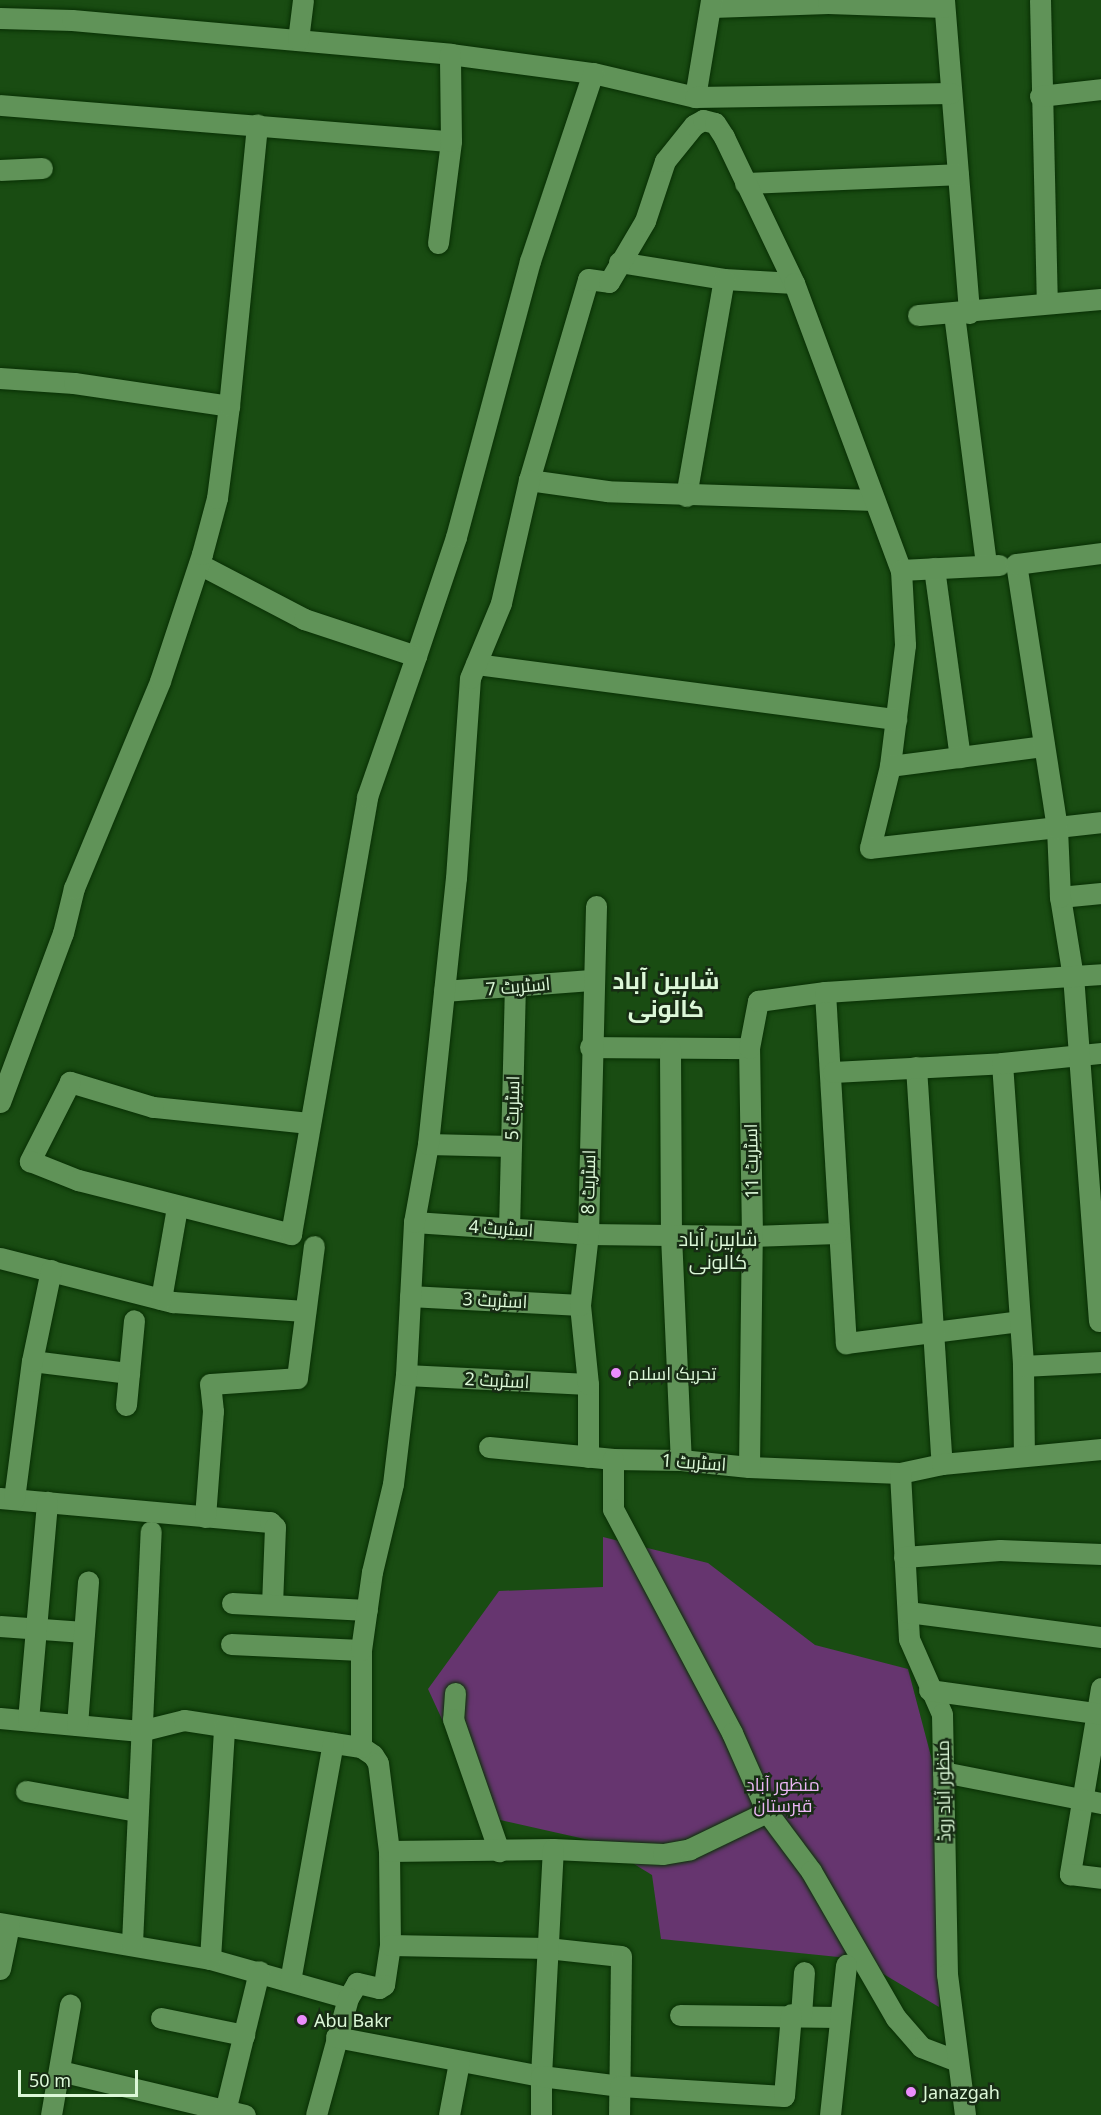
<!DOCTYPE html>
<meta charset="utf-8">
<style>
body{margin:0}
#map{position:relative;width:1101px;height:2115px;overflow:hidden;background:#194c12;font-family:"Noto Sans",Cairo,sans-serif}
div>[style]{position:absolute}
.green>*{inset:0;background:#66356f}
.roads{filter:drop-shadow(0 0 2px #082f04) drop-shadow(0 0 2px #082f04)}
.minor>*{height:21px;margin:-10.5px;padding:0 10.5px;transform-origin:10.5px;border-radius:10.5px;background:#609358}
.dots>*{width:16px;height:16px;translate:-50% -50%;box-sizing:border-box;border:3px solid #172c14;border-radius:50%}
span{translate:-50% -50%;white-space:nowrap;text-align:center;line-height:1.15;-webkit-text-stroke:5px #172c14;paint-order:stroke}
.street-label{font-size:18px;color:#dcf8d8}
.poi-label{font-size:18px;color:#dcf8d8}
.left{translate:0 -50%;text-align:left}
.park-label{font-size:18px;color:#edb7f6}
.neighbourhood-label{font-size:20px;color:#dcf8d8}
.district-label{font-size:24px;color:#dcf8d8;font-weight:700}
.scale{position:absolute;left:18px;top:2070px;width:120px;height:27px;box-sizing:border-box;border:3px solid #dcf8d8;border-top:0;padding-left:8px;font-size:18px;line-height:21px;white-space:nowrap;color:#dcf8d8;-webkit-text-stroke:4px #172c14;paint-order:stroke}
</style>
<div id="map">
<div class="green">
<div style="clip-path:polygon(603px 1537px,708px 1563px,815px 1645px,908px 1669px,952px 1836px,939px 2007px,858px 1959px,661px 1939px,652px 1875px,598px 1842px,487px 1817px,428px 1689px,499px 1591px,603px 1587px)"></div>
</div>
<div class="roads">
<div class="minor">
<div style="left:944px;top:0;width:314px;rotate:85.4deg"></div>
<div style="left:1040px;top:0;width:303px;rotate:88.7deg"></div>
<div style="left:712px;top:7px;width:116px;rotate:-2deg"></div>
<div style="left:828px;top:3px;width:116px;rotate:2deg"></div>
<div style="left:0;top:18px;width:72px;rotate:1.6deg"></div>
<div style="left:72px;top:20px;width:380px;rotate:5.1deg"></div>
<div style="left:450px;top:54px;width:144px;rotate:7.6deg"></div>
<div style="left:593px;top:73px;width:105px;rotate:13.2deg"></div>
<div style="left:695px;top:97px;width:98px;rotate:-80.6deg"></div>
<div style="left:298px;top:40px;width:40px;rotate:-82.9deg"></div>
<div style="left:1040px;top:96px;width:61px;rotate:-6.5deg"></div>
<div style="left:695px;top:97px;width:256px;rotate:-0.9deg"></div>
<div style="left:0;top:105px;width:452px;rotate:4.6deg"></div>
<div style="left:0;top:170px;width:42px;rotate:-2.7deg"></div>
<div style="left:745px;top:183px;width:213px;rotate:-2.4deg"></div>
<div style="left:438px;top:243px;width:103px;rotate:-82.7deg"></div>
<div style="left:451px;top:141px;width:87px;rotate:-90.7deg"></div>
<div style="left:619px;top:262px;width:106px;rotate:9.2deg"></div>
<div style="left:724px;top:279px;width:70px;rotate:3.3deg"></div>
<div style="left:954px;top:314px;width:253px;rotate:82.7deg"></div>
<div style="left:918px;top:315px;width:184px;rotate:-5deg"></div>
<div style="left:0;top:378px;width:74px;rotate:3.9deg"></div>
<div style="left:74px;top:383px;width:157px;rotate:8.4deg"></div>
<div style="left:686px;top:496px;width:220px;rotate:-80.1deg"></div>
<div style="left:874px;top:500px;width:267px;rotate:-178.1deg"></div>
<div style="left:607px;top:491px;width:79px;rotate:-172deg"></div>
<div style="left:529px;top:480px;width:209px;rotate:-73.6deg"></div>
<div style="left:588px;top:279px;width:21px;rotate:8deg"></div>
<div style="left:609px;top:282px;width:71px;rotate:-59.5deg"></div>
<div style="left:645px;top:221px;width:63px;rotate:-71.6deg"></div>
<div style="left:665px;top:161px;width:46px;rotate:-51.1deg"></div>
<div style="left:694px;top:125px;width:10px;rotate:-29deg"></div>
<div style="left:703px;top:120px;width:12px;rotate:14deg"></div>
<div style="left:715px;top:123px;width:17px;rotate:57deg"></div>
<div style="left:724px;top:137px;width:162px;rotate:64.4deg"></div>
<div style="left:794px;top:283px;width:306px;rotate:69.6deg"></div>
<div style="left:901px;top:570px;width:75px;rotate:86.9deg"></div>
<div style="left:905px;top:645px;width:122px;rotate:97.1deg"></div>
<div style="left:890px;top:766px;width:84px;rotate:103.7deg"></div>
<div style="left:870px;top:848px;width:232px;rotate:-6.4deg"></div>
<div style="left:199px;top:564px;width:119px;rotate:27.6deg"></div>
<div style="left:304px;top:619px;width:118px;rotate:18.3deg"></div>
<div style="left:416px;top:656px;width:126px;rotate:-71.4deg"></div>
<div style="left:456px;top:537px;width:286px;rotate:-75deg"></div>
<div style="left:530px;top:261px;width:198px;rotate:-71.5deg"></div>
<div style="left:934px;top:568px;width:191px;rotate:82.2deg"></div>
<div style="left:901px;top:570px;width:98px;rotate:-2.9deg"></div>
<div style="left:476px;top:664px;width:424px;rotate:7.5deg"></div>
<div style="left:890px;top:766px;width:155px;rotate:-7.4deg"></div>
<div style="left:1060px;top:897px;width:41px;rotate:-5.6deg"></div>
<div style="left:444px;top:991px;width:147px;rotate:-4.3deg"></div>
<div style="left:825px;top:992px;width:352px;rotate:86.6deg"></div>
<div style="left:846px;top:1343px;width:174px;rotate:-7.2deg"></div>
<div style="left:590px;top:1047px;width:159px;rotate:0.4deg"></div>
<div style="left:670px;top:1049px;width:186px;rotate:89.7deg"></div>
<div style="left:671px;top:1235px;width:225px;rotate:87.5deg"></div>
<div style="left:1002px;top:1063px;width:304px;rotate:86deg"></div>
<div style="left:1023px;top:1366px;width:89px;rotate:89.4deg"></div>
<div style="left:916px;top:1067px;width:398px;rotate:86.3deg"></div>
<div style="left:833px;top:1072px;width:169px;rotate:-3deg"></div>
<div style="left:1002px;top:1063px;width:100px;rotate:-5.8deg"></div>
<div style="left:0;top:1102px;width:180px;rotate:-69.6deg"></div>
<div style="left:63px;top:933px;width:46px;rotate:-76.3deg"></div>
<div style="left:74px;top:888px;width:224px;rotate:-67.4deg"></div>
<div style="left:160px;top:681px;width:134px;rotate:-71.7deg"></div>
<div style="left:202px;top:554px;width:58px;rotate:-75deg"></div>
<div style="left:217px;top:498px;width:93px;rotate:-82.6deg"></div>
<div style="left:229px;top:406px;width:283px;rotate:-84.3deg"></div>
<div style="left:309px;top:1123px;width:157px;rotate:-174.1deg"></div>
<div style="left:153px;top:1107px;width:87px;rotate:-163.2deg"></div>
<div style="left:70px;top:1082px;width:89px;rotate:116.9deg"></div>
<div style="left:30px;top:1161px;width:52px;rotate:21.6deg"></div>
<div style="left:78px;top:1180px;width:220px;rotate:14.2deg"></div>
<div style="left:291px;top:1234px;width:444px;rotate:-80.1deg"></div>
<div style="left:367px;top:797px;width:149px;rotate:-70.8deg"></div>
<div style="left:428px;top:1144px;width:83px;rotate:1.4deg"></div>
<div style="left:414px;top:1222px;width:174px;rotate:3.9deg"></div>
<div style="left:588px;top:1234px;width:164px;rotate:0.7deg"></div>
<div style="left:752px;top:1236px;width:85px;rotate:-2deg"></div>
<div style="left:509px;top:1229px;width:242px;rotate:-88.6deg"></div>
<div style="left:0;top:1258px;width:179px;rotate:14.3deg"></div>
<div style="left:173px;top:1302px;width:132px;rotate:3.9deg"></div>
<div style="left:410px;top:1296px;width:170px;rotate:3deg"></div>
<div style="left:161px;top:1299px;width:93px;rotate:-80.1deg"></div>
<div style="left:1099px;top:1321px;width:345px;rotate:-94.3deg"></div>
<div style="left:1073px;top:977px;width:81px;rotate:-99.2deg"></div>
<div style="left:1060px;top:897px;width:69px;rotate:-92.5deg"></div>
<div style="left:1057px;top:828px;width:267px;rotate:-98.8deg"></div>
<div style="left:1016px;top:564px;width:86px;rotate:-7.4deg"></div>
<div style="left:32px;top:1361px;width:98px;rotate:7.1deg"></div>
<div style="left:1023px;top:1366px;width:78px;rotate:-2.9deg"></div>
<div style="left:406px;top:1375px;width:182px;rotate:2.8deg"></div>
<div style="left:126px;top:1405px;width:85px;rotate:-84.6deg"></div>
<div style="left:489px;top:1447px;width:125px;rotate:5.5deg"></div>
<div style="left:613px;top:1459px;width:68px;rotate:0.8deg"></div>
<div style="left:681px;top:1460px;width:68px;rotate:5.9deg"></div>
<div style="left:749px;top:1467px;width:151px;rotate:2.3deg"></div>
<div style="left:900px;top:1473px;width:43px;rotate:-12.1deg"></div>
<div style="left:942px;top:1464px;width:160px;rotate:-5.4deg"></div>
<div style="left:588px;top:1457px;width:73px;rotate:-90deg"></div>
<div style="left:588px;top:1384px;width:79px;rotate:-95.8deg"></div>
<div style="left:580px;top:1305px;width:71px;rotate:-83.6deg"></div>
<div style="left:588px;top:1234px;width:328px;rotate:-88.6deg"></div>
<div style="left:613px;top:1459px;width:50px;rotate:90deg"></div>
<div style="left:613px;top:1509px;width:254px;rotate:62deg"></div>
<div style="left:732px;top:1733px;width:86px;rotate:66.1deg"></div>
<div style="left:767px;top:1812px;width:74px;rotate:53.3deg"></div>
<div style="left:811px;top:1871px;width:170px;rotate:60deg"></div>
<div style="left:896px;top:2018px;width:38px;rotate:49deg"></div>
<div style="left:921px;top:2047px;width:36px;rotate:21deg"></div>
<div style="left:749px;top:1467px;width:231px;rotate:-89.3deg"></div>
<div style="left:752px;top:1236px;width:188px;rotate:-90.9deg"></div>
<div style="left:749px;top:1048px;width:48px;rotate:-79.2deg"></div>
<div style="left:758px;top:1001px;width:68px;rotate:-7.7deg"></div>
<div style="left:825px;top:992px;width:277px;rotate:-3.7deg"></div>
<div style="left:900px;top:1473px;width:166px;rotate:86.9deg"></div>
<div style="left:909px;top:1639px;width:82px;rotate:66.3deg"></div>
<div style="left:942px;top:1714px;width:260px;rotate:88.9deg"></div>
<div style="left:947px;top:1974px;width:142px;rotate:82.7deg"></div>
<div style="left:0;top:1498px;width:271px;rotate:5.1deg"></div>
<div style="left:270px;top:1522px;width:7px;rotate:45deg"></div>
<div style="left:275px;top:1527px;width:78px;rotate:92.2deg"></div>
<div style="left:14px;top:1499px;width:139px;rotate:-82.6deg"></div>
<div style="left:32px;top:1361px;width:93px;rotate:-78.2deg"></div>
<div style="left:205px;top:1517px;width:106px;rotate:-85.7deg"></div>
<div style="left:213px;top:1411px;width:27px;rotate:-96deg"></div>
<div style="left:210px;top:1384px;width:87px;rotate:-3.9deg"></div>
<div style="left:297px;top:1378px;width:133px;rotate:-82.7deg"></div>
<div style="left:904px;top:1557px;width:96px;rotate:-4.2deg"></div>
<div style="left:1000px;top:1550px;width:101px;rotate:2.3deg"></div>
<div style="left:232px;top:1603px;width:135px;rotate:3deg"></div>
<div style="left:908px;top:1612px;width:195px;rotate:7.4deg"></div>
<div style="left:0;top:1626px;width:84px;rotate:4.1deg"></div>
<div style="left:231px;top:1644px;width:130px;rotate:2.6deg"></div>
<div style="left:1101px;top:1688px;width:189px;rotate:99.5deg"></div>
<div style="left:1070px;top:1874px;width:31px;rotate:7deg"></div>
<div style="left:929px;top:1690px;width:174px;rotate:7.9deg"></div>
<div style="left:455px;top:1693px;width:26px;rotate:94deg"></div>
<div style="left:453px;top:1719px;width:140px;rotate:70.8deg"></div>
<div style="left:0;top:1718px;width:141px;rotate:5.3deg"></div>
<div style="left:140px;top:1731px;width:45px;rotate:-14deg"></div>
<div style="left:184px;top:1720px;width:179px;rotate:8.7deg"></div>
<div style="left:361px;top:1747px;width:14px;rotate:34deg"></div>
<div style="left:373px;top:1755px;width:9px;rotate:58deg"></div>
<div style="left:378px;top:1763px;width:89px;rotate:82.9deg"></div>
<div style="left:389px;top:1851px;width:94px;rotate:89.4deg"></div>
<div style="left:390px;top:1945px;width:40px;rotate:98.5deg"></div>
<div style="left:384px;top:1985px;width:6px;rotate:149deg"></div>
<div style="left:379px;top:1988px;width:23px;rotate:-167deg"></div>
<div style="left:357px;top:1983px;width:17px;rotate:121deg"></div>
<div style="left:28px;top:1720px;width:219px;rotate:-85deg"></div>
<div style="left:77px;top:1725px;width:144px;rotate:-85.6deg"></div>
<div style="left:361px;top:1747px;width:97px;rotate:-90deg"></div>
<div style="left:361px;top:1650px;width:79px;rotate:-82deg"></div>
<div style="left:372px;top:1572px;width:90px;rotate:-76.6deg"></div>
<div style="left:393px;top:1484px;width:110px;rotate:-83.2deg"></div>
<div style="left:406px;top:1375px;width:153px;rotate:-87deg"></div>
<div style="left:414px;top:1222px;width:79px;rotate:-79.8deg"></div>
<div style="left:428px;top:1144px;width:267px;rotate:-84deg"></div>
<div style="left:456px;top:878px;width:200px;rotate:-86deg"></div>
<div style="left:470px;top:678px;width:81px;rotate:-67.5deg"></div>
<div style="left:501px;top:603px;width:126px;rotate:-77.2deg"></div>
<div style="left:943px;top:1772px;width:161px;rotate:11.1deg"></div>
<div style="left:26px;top:1791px;width:113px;rotate:10.2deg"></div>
<div style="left:389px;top:1851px;width:164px;rotate:-0.7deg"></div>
<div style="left:553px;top:1849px;width:110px;rotate:2.6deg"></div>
<div style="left:663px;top:1854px;width:27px;rotate:-10deg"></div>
<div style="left:690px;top:1849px;width:85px;rotate:-25.7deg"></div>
<div style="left:0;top:1923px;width:213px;rotate:9.7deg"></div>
<div style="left:210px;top:1959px;width:143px;rotate:15.8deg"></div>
<div style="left:348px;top:1998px;width:121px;rotate:105.3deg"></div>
<div style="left:132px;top:1943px;width:412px;rotate:-87.4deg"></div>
<div style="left:390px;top:1945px;width:157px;rotate:1.1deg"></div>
<div style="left:547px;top:1948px;width:74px;rotate:6.2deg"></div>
<div style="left:621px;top:1956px;width:159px;rotate:90.7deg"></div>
<div style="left:210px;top:1959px;width:232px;rotate:-86.5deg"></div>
<div style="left:0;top:1969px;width:45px;rotate:-78.4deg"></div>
<div style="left:290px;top:1981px;width:242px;rotate:-79.8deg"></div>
<div style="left:680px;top:2015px;width:159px;rotate:0.7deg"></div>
<div style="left:801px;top:2015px;width:43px;rotate:-86deg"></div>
<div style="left:161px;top:2018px;width:85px;rotate:11.6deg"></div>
<div style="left:336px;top:2037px;width:209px;rotate:10.8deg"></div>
<div style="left:541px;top:2076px;width:227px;rotate:-87deg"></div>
<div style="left:60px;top:2071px;width:190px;rotate:13.4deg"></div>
<div style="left:225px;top:2111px;width:144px;rotate:-76.3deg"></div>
<div style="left:51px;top:2115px;width:112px;rotate:-80.2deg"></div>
<div style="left:449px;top:2115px;width:54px;rotate:-79.3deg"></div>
<div style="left:541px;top:2115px;width:39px;rotate:-90deg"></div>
<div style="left:541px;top:2076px;width:80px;rotate:7.2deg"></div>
<div style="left:620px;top:2086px;width:164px;rotate:3.5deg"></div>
<div style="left:784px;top:2096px;width:82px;rotate:-85.1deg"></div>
<div style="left:830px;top:2115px;width:151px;rotate:-83.9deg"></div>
</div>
</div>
<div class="dots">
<div style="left:616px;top:1373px;background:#eb8dfc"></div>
<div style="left:302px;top:2020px;background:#eb8dfc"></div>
<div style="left:911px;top:2092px;background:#eb8dfc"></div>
</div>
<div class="street-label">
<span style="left:518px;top:986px;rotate:-5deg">اسٹریٹ 7</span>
<span style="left:512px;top:1108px;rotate:-89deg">اسٹریٹ 5</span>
<span style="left:751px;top:1161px;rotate:-91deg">اسٹریٹ 11</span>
<span style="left:588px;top:1182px;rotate:-89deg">اسٹریٹ 8</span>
<span style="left:501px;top:1228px;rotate:4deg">اسٹریٹ 4</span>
<span style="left:495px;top:1300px;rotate:3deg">اسٹریٹ 3</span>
<span style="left:497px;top:1380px;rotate:3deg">اسٹریٹ 2</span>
<span style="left:694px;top:1462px;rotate:4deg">اسٹریٹ 1</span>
<span style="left:943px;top:1791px;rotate:-91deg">منظور آباد روڈ</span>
</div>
<div class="poi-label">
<span class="left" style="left:628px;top:1373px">تحریک اسلام</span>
<span class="left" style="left:314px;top:2020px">Abu Bakr</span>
<span class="left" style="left:923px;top:2092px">Janazgah</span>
</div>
<div class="park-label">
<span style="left:783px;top:1795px">منظور آباد<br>قبرستان</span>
</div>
<div class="neighbourhood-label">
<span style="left:718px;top:1250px">شاہین آباد<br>کالونی</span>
</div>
<div class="district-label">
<span style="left:666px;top:994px">شاہین آباد<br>کالونی</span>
</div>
<div class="scale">50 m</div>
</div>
